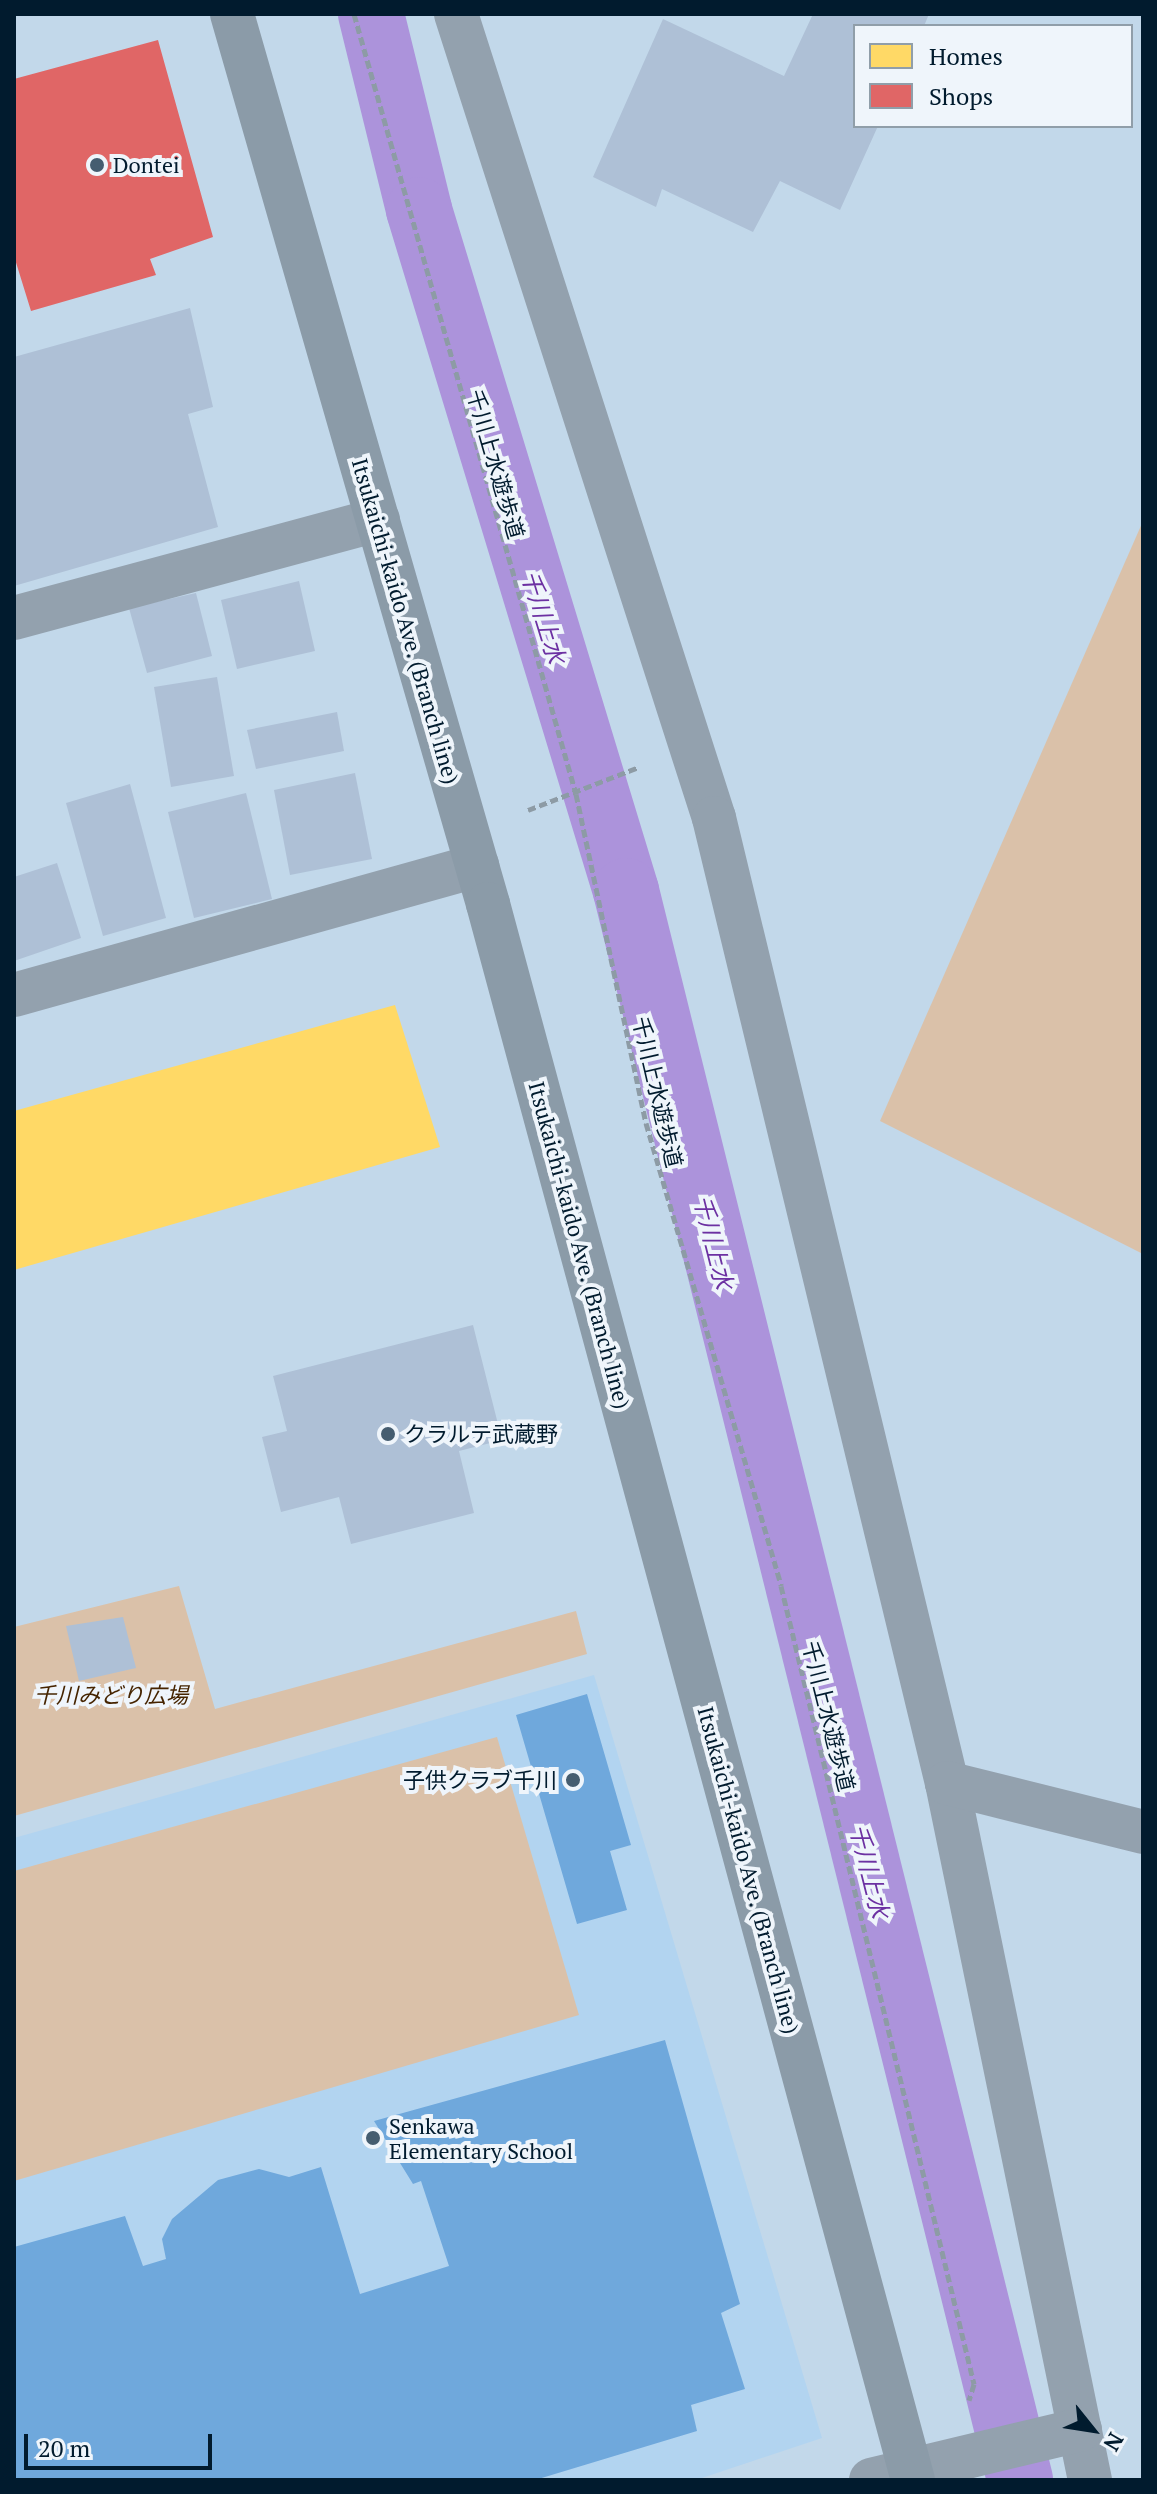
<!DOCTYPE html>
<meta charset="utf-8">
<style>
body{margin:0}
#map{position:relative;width:1157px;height:2494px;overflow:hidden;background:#c2d8ea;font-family:"PT Serif","Noto Sans JP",serif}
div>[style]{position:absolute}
.built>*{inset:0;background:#b2d4f0}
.green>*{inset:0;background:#dac1a9}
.homes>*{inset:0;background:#ffd966}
.shops>*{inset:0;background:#e06666}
.schools>*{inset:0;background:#6fa8dc}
.canal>*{height:66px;margin:-33px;padding:0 33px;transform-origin:33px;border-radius:33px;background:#ac93db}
.building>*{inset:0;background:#aec0d6}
.path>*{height:5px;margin-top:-2.5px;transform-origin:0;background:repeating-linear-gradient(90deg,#8d9ba5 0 8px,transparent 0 12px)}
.minor>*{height:44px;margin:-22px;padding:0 22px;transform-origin:22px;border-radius:22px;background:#93a1ae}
.major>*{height:44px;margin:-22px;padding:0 22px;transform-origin:22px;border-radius:22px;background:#8b9ba8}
.dots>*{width:22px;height:22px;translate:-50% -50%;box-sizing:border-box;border:4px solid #eff5fb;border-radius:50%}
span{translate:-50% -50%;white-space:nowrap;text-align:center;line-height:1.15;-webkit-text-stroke:8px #eff5fb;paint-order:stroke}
.poi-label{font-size:22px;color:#011b2e}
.left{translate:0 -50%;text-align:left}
.right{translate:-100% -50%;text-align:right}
.street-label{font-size:22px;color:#011b2e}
.park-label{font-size:22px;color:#452400;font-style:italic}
.water-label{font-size:24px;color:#6c31a2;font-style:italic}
.frame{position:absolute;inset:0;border:16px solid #011b2e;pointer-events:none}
.legend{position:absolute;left:853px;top:24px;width:280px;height:104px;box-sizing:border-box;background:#eff5fb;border:2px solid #909ea9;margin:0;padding:10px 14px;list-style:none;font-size:24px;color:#011b2e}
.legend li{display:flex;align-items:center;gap:16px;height:40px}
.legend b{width:40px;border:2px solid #909ea9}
.north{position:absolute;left:1053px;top:2390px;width:80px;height:80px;-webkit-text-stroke:6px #eff5fb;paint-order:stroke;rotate:120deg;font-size:22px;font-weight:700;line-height:32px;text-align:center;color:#011b2e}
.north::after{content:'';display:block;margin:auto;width:28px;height:36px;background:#011b2e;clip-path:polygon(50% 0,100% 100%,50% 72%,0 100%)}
.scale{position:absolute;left:24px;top:2434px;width:188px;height:36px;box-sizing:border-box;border:4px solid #011b2e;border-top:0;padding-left:10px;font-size:24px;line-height:28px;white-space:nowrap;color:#011b2e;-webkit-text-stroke:6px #eff5fb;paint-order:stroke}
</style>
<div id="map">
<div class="built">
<div style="clip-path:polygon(594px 1675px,822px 2438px,696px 2480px,14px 2480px,14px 1838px)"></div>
</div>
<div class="green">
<div style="clip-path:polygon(1143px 521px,1143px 1254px,880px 1121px)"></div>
<div style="clip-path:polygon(179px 1586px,215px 1709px,576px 1611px,587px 1654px,14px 1816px,14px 1627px)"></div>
<div style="clip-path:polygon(497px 1737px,579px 2015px,14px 2181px,14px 1871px)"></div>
</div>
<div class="homes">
<div style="clip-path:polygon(395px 1005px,440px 1147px,14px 1270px,14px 1111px)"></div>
</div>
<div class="shops">
<div style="clip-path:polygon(158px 40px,213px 237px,150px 259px,156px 275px,31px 311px,14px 256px,14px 79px)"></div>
</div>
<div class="schools">
<div style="clip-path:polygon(587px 1694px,631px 1845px,610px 1851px,627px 1910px,577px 1924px,516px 1715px)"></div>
<div style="clip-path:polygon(665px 2040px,740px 2304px,721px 2313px,745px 2389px,691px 2405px,697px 2431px,535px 2480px,14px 2480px,14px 2247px,125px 2216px,143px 2266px,166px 2259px,162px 2239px,172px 2219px,218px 2180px,259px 2169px,289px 2177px,321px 2167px,360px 2294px,449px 2266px,421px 2181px,413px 2184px,374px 2121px)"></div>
</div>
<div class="canal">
<div style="left:371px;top:14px;width:202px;rotate:76.2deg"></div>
<div style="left:419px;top:210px;width:712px;rotate:73.09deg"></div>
<div style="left:626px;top:891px;width:1637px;rotate:76.07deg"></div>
</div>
<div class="building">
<div style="clip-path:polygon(813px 14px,929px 14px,924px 26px,855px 26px,855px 126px,878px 126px,840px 210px,780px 181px,753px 232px,662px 189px,656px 207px,593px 177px,663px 19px,784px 76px)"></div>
<div style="clip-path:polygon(190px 308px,213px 407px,188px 414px,218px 527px,14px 586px,14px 357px)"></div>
<div style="clip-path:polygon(299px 581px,315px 651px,237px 669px,221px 600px)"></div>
<div style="clip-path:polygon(196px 593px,212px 656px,147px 673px,129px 608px)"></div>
<div style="clip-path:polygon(217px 677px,234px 776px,171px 787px,154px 687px)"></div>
<div style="clip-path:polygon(337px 712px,344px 751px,256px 769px,247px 730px)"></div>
<div style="clip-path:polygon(355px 773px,372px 859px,290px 875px,274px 790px)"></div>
<div style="clip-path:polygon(130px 784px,166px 918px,103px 936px,66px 803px)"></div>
<div style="clip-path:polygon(246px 793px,272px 899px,194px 918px,168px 812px)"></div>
<div style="clip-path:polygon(57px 863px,81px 938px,14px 961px,14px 877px)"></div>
<div style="clip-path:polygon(473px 1325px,502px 1440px,459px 1451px,474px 1513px,351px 1544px,339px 1497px,281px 1512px,262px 1437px,287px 1431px,273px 1376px)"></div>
<div style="clip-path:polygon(123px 1617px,136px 1668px,79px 1681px,66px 1626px)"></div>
</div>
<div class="path">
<div style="left:354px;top:14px;width:811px;rotate:74.11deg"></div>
<div style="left:576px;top:794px;width:336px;rotate:78deg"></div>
<div style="left:646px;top:1123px;width:482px;rotate:73.7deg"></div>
<div style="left:781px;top:1586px;width:821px;rotate:76.4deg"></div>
<div style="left:974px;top:2384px;width:17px;rotate:107deg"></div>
<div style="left:528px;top:810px;width:119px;rotate:-21.2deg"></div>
</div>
<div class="minor">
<div style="left:456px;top:14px;width:844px;rotate:72.21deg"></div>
<div style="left:714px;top:818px;width:993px;rotate:76.43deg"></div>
<div style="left:947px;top:1783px;width:712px;rotate:78.41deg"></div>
<div style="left:14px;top:618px;width:377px;rotate:-15.1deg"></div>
<div style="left:14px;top:995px;width:481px;rotate:-15.6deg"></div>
<div style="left:947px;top:1783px;width:202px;rotate:14deg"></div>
<div style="left:871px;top:2480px;width:215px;rotate:-13.5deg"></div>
</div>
<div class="major">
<div style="left:232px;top:14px;width:926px;rotate:73.95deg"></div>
<div style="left:488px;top:904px;width:1632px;rotate:74.91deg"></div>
</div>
<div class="dots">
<div style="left:97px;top:165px;background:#455d70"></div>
<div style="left:388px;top:1434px;background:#455d70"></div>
<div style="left:573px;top:1780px;background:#455d70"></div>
<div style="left:373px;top:2138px;background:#455d70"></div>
</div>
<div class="poi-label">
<span class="left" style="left:113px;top:165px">Dontei</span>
<span class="left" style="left:404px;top:1434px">クラルテ武蔵野</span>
<span class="right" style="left:557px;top:1780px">子供クラブ千川</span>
<span class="left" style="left:389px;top:2138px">Senkawa<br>Elementary School</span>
</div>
<div class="street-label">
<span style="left:496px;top:464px;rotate:74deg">千川上水遊歩道</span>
<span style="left:406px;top:621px;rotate:74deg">Itsukaichi-kaido Ave. (Branch line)</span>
<span style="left:658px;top:1092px;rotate:77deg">千川上水遊歩道</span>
<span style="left:580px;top:1245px;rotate:75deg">Itsukaichi-kaido Ave. (Branch line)</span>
<span style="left:829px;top:1716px;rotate:76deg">千川上水遊歩道</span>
<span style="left:749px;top:1870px;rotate:75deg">Itsukaichi-kaido Ave. (Branch line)</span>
</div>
<div class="park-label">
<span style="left:111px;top:1695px">千川みどり広場</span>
</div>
<div class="water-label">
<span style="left:543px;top:617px;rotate:73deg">千川上水</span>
<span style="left:713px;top:1242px;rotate:76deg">千川上水</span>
<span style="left:869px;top:1871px;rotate:76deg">千川上水</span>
</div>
<div class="frame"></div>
<ul class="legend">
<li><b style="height:22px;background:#ffd966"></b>Homes</li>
<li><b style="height:22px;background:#e06666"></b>Shops</li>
</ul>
<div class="north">N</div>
<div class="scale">20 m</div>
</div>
